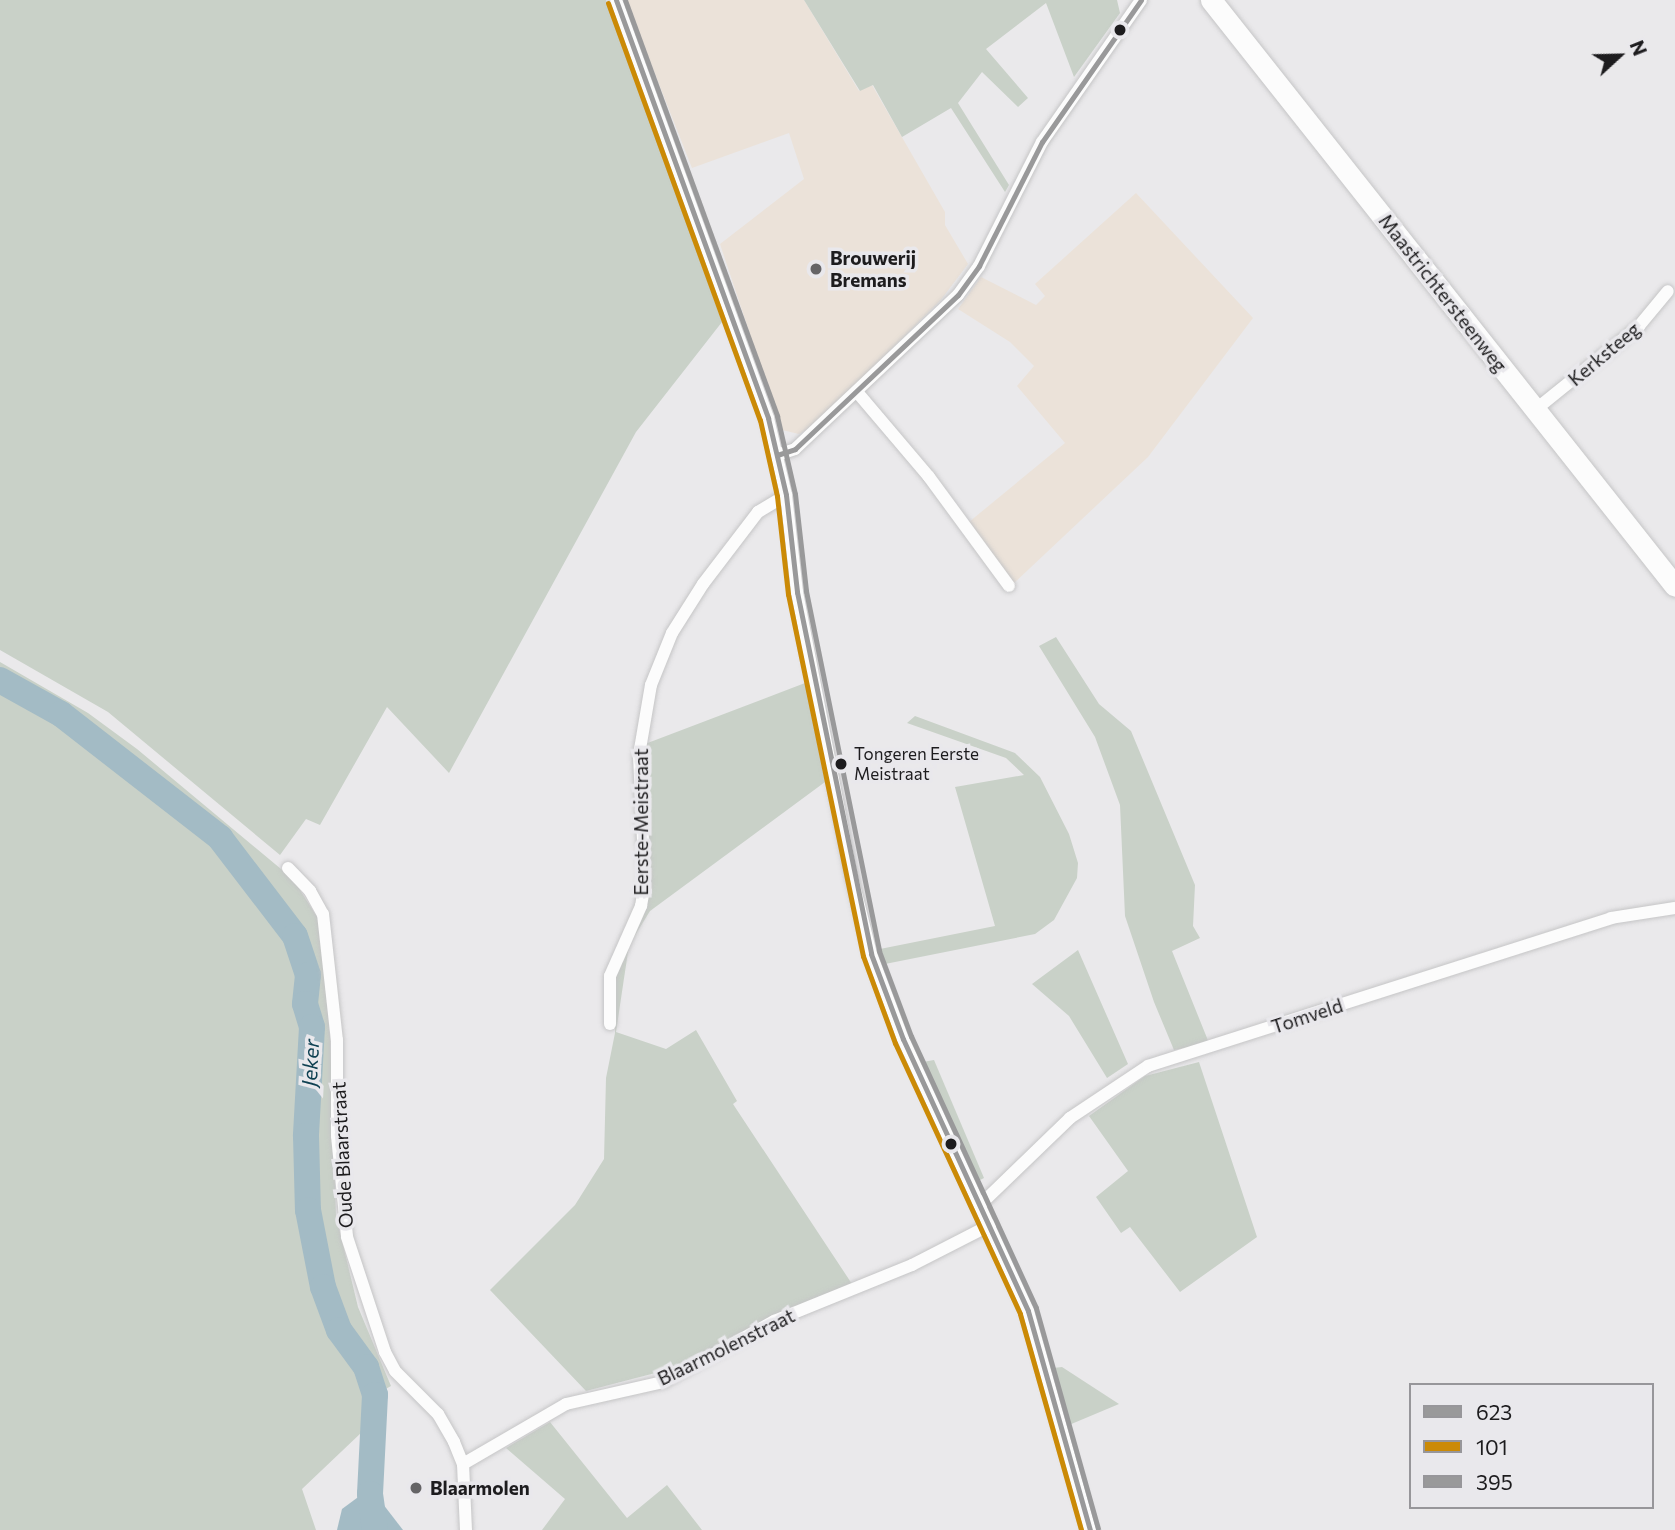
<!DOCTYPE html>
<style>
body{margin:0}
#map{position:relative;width:1675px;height:1530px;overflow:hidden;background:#eae9eb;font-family:Commissioner,sans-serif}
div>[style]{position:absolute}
.industrial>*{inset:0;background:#ebe2d9}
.green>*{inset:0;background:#c9d1c8}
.water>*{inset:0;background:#a3bbc5}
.river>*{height:26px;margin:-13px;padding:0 13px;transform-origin:13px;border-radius:13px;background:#a3bbc5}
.roads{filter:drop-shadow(0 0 2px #c5c5c6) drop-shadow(0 0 2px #c5c5c6)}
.minor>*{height:12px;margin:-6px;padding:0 6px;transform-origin:6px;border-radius:6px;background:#fcfcfc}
.primary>*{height:21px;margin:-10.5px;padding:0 10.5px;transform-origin:10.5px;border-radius:10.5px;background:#fcfcfc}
.bus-1>*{height:5px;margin:-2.5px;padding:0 2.5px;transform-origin:2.5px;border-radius:2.5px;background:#99999a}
.bus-2>*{height:5px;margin:-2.5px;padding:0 2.5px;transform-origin:2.5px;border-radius:2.5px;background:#cb8a06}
.bus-3>*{height:5px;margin:-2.5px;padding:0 2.5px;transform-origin:2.5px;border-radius:2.5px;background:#99999a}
.dots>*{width:19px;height:19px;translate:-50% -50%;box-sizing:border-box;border:4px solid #e9e8ec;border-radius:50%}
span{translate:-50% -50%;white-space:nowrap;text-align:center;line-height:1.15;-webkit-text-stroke:7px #e9e8ec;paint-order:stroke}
.bus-label{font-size:17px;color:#1d1c1e}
.left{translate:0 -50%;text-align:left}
.poi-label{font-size:19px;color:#1d1c1e;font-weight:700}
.street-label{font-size:19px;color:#1d1c1e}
.water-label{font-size:21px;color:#0f4152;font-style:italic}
.legend{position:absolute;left:1409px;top:1383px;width:245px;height:126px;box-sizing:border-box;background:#e9e8ec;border:2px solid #97969a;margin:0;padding:9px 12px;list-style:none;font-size:21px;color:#1d1c1e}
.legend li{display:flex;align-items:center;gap:14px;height:35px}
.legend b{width:35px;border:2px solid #97969a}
.north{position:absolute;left:1584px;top:21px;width:70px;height:70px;-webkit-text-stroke:5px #e9e8ec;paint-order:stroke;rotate:68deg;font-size:19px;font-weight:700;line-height:28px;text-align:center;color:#1d1c1e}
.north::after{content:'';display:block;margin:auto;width:24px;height:32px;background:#1d1c1e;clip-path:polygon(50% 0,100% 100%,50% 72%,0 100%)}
</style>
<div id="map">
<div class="industrial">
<div style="clip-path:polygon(626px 0,804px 0,859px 91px,872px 85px,945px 212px,945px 225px,968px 264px,940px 301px,813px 426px,799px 434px,782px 430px,720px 244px,804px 179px,789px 133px,692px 168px)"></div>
<div style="clip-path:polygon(1136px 193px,1253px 318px,1148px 457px,1013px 584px,969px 522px,1065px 443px,1017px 386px,1034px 366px,1010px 342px,958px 309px,981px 277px,1036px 305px,1045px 296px,1035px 284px)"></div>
</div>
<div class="green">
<div style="clip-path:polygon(0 0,606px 0,722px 322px,636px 432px,449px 773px,387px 707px,320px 825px,306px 819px,280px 855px,108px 712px,0 650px)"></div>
<div style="clip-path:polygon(804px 0,1117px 0,1120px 13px,1074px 77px,1046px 3px,986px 49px,1028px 98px,1018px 107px,982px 72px,958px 103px,1009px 185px,1005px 192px,951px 108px,902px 137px,873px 85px,860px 91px)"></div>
<div style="clip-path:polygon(1056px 637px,1099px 704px,1131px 731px,1195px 885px,1193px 926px,1200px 938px,1172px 951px,1209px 1043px,1174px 1050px,1154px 1002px,1125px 916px,1120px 805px,1095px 737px,1039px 646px)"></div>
<div style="clip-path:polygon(0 662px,88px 713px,137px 749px,293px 879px,319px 920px,330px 1036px,336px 1216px,358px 1307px,391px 1386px,368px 1399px,362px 1432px,302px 1489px,316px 1530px,0 1530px)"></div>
<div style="clip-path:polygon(805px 683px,825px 782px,650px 911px,629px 945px,616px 1032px,666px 1049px,696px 1030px,737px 1101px,733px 1104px,854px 1287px,686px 1365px,586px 1391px,490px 1290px,575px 1205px,604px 1159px,606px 1078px,615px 1033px,615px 972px,645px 906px,645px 744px)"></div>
<div style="clip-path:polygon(915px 716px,1015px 753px,1040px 777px,1069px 834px,1078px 863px,1077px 878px,1054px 920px,1035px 934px,885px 964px,880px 949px,995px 926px,955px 787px,1024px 775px,1006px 758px,907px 723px)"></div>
<div style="clip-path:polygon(1078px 950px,1128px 1064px,1107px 1078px,1069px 1016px,1032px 984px)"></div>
<div style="clip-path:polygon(934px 1060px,984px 1178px,978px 1181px,923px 1062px)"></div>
<div style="clip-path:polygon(1199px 1062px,1257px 1237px,1180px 1292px,1130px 1227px,1121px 1233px,1096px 1197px,1128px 1171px,1089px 1116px,1145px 1076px)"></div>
<div style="clip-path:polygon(1062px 1367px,1119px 1404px,1069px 1425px,1054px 1377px,1053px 1368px)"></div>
<div style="clip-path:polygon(550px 1422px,627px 1518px,667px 1485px,702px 1530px,542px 1530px,565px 1499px,506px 1448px)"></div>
</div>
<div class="water">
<div style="clip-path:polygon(369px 1400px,381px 1401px,379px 1491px,361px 1491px)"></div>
<div style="clip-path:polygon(361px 1495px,376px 1495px,403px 1530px,337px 1530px,342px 1509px)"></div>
</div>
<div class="river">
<div style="left:0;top:680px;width:70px;rotate:29.1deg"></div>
<div style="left:61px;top:714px;width:202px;rotate:37.9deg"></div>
<div style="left:220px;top:838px;width:123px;rotate:52.6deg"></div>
<div style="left:295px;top:936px;width:41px;rotate:71.6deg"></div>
<div style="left:308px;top:975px;width:29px;rotate:96deg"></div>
<div style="left:305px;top:1004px;width:24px;rotate:73deg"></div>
<div style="left:312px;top:1027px;width:109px;rotate:93.2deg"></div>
<div style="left:306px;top:1136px;width:74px;rotate:88.5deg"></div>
<div style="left:308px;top:1210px;width:78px;rotate:79deg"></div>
<div style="left:323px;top:1287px;width:46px;rotate:69.6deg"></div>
<div style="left:339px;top:1330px;width:46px;rotate:53.9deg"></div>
<div style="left:366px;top:1367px;width:29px;rotate:72deg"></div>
<div style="left:375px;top:1395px;width:99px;rotate:92.9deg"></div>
<div style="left:370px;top:1494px;width:36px;rotate:82deg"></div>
</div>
<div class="roads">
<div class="minor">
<div style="left:616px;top:0;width:445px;rotate:70deg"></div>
<div style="left:768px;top:418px;width:79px;rotate:76.8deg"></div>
<div style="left:786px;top:495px;width:98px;rotate:83.5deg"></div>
<div style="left:797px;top:592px;width:290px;rotate:79.1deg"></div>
<div style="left:852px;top:877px;width:79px;rotate:76.1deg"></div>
<div style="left:871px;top:954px;width:91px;rotate:69.4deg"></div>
<div style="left:903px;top:1039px;width:299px;rotate:65.3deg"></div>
<div style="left:1028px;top:1311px;width:228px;rotate:74.2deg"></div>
<div style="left:857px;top:392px;width:111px;rotate:49.7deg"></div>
<div style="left:929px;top:477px;width:135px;rotate:53.7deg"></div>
<div style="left:1535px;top:410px;width:134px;rotate:-38.9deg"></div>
<div style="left:1639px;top:326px;width:45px;rotate:-50.4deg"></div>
<div style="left:777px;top:455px;width:19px;rotate:-18deg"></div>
<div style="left:795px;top:449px;width:224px;rotate:-43.4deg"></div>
<div style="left:958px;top:295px;width:36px;rotate:-54deg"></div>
<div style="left:979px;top:266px;width:139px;rotate:-63.1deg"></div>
<div style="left:1042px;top:142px;width:173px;rotate:-55.1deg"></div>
<div style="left:288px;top:868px;width:32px;rotate:46deg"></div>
<div style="left:310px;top:891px;width:26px;rotate:61deg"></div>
<div style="left:323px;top:914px;width:127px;rotate:83.7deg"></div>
<div style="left:337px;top:1040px;width:96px;rotate:90deg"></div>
<div style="left:337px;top:1136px;width:101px;rotate:84.3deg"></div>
<div style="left:347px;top:1237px;width:121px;rotate:71.7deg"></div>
<div style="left:385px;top:1352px;width:21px;rotate:62deg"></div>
<div style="left:395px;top:1371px;width:61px;rotate:45deg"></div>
<div style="left:438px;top:1414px;width:32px;rotate:60deg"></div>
<div style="left:454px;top:1442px;width:24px;rotate:68deg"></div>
<div style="left:463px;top:1464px;width:66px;rotate:87.4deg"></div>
<div style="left:610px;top:1024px;width:48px;rotate:-90deg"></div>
<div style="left:610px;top:976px;width:77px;rotate:-66.1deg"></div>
<div style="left:641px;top:906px;width:23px;rotate:-80deg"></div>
<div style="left:645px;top:883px;width:128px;rotate:-92.7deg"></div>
<div style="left:639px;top:755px;width:71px;rotate:-80.3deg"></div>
<div style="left:651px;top:685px;width:56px;rotate:-68deg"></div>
<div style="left:672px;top:633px;width:58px;rotate:-57.7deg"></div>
<div style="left:703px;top:584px;width:91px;rotate:-52.6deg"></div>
<div style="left:758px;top:512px;width:33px;rotate:-31deg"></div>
<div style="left:981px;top:1204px;width:124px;rotate:-44deg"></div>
<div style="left:1070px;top:1118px;width:94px;rotate:-33.7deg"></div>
<div style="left:1148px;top:1066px;width:486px;rotate:-17.7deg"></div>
<div style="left:1611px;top:918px;width:65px;rotate:-8.9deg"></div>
<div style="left:463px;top:1464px;width:119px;rotate:-30.2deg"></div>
<div style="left:566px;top:1404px;width:99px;rotate:-12.8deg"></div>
<div style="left:663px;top:1382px;width:127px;rotate:-28.8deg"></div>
<div style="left:774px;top:1321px;width:149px;rotate:-22.1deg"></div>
<div style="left:912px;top:1265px;width:88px;rotate:-27.1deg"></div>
</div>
<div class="primary">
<div style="left:1211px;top:0;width:747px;rotate:51.63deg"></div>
</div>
</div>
<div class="bus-1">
<div style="left:616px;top:0;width:445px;rotate:70deg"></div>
<div style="left:768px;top:418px;width:79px;rotate:76.8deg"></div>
<div style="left:786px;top:495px;width:98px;rotate:83.5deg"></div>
<div style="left:797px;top:592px;width:369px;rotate:78.4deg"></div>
<div style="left:871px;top:954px;width:91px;rotate:69.4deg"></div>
<div style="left:903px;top:1039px;width:299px;rotate:65.3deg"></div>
<div style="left:1028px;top:1311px;width:228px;rotate:74.2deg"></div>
<div style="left:777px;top:455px;width:19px;rotate:-18deg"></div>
<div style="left:795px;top:449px;width:224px;rotate:-43.4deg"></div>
<div style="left:958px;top:295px;width:36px;rotate:-54deg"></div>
<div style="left:979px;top:266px;width:139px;rotate:-63.1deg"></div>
<div style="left:1042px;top:142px;width:173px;rotate:-55.1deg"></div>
</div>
<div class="bus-2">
<div style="left:608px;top:3px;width:444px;rotate:70deg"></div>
<div style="left:760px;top:420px;width:78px;rotate:77.4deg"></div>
<div style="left:777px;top:496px;width:99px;rotate:83.6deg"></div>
<div style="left:788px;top:594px;width:370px;rotate:78.3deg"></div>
<div style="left:863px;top:956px;width:93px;rotate:69.8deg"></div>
<div style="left:895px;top:1043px;width:298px;rotate:65.2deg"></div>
<div style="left:1020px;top:1314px;width:224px;rotate:74.2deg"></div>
</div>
<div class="bus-3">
<div style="left:625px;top:0;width:443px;rotate:69.9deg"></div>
<div style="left:777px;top:416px;width:80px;rotate:77deg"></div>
<div style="left:795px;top:494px;width:98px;rotate:83.5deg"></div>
<div style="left:806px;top:591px;width:367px;rotate:78.5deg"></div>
<div style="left:879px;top:951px;width:91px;rotate:69.4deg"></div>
<div style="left:911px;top:1036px;width:299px;rotate:65.3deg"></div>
<div style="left:1036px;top:1308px;width:229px;rotate:74.3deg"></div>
</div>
<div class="dots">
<div style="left:1120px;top:30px;background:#1d1c1e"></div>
<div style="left:816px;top:269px;background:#656466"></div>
<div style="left:841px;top:764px;background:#1d1c1e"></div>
<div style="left:951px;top:1144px;background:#1d1c1e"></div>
<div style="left:416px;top:1488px;background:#656466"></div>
</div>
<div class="bus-label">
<span class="left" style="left:854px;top:764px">Tongeren Eerste<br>Meistraat</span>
</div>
<div class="poi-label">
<span class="left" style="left:830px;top:269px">Brouwerij<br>Bremans</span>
<span class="left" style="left:430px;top:1488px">Blaarmolen</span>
</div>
<div class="street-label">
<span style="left:1443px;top:293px;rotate:52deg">Maastrichtersteenweg</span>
<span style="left:1604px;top:354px;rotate:-40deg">Kerksteeg</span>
<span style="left:641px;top:822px;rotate:-90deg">Eerste-Meistraat</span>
<span style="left:1307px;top:1016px;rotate:-18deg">Tomveld</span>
<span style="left:342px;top:1155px;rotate:-93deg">Oude Blaarstraat</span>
<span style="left:726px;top:1347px;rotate:-26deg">Blaarmolenstraat</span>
</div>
<div class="water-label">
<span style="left:310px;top:1063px;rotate:-87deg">Jeker</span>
</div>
<ul class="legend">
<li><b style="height:9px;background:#99999a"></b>623</li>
<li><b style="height:9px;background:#cb8a06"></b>101</li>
<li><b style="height:9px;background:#99999a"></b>395</li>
</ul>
<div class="north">N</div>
</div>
